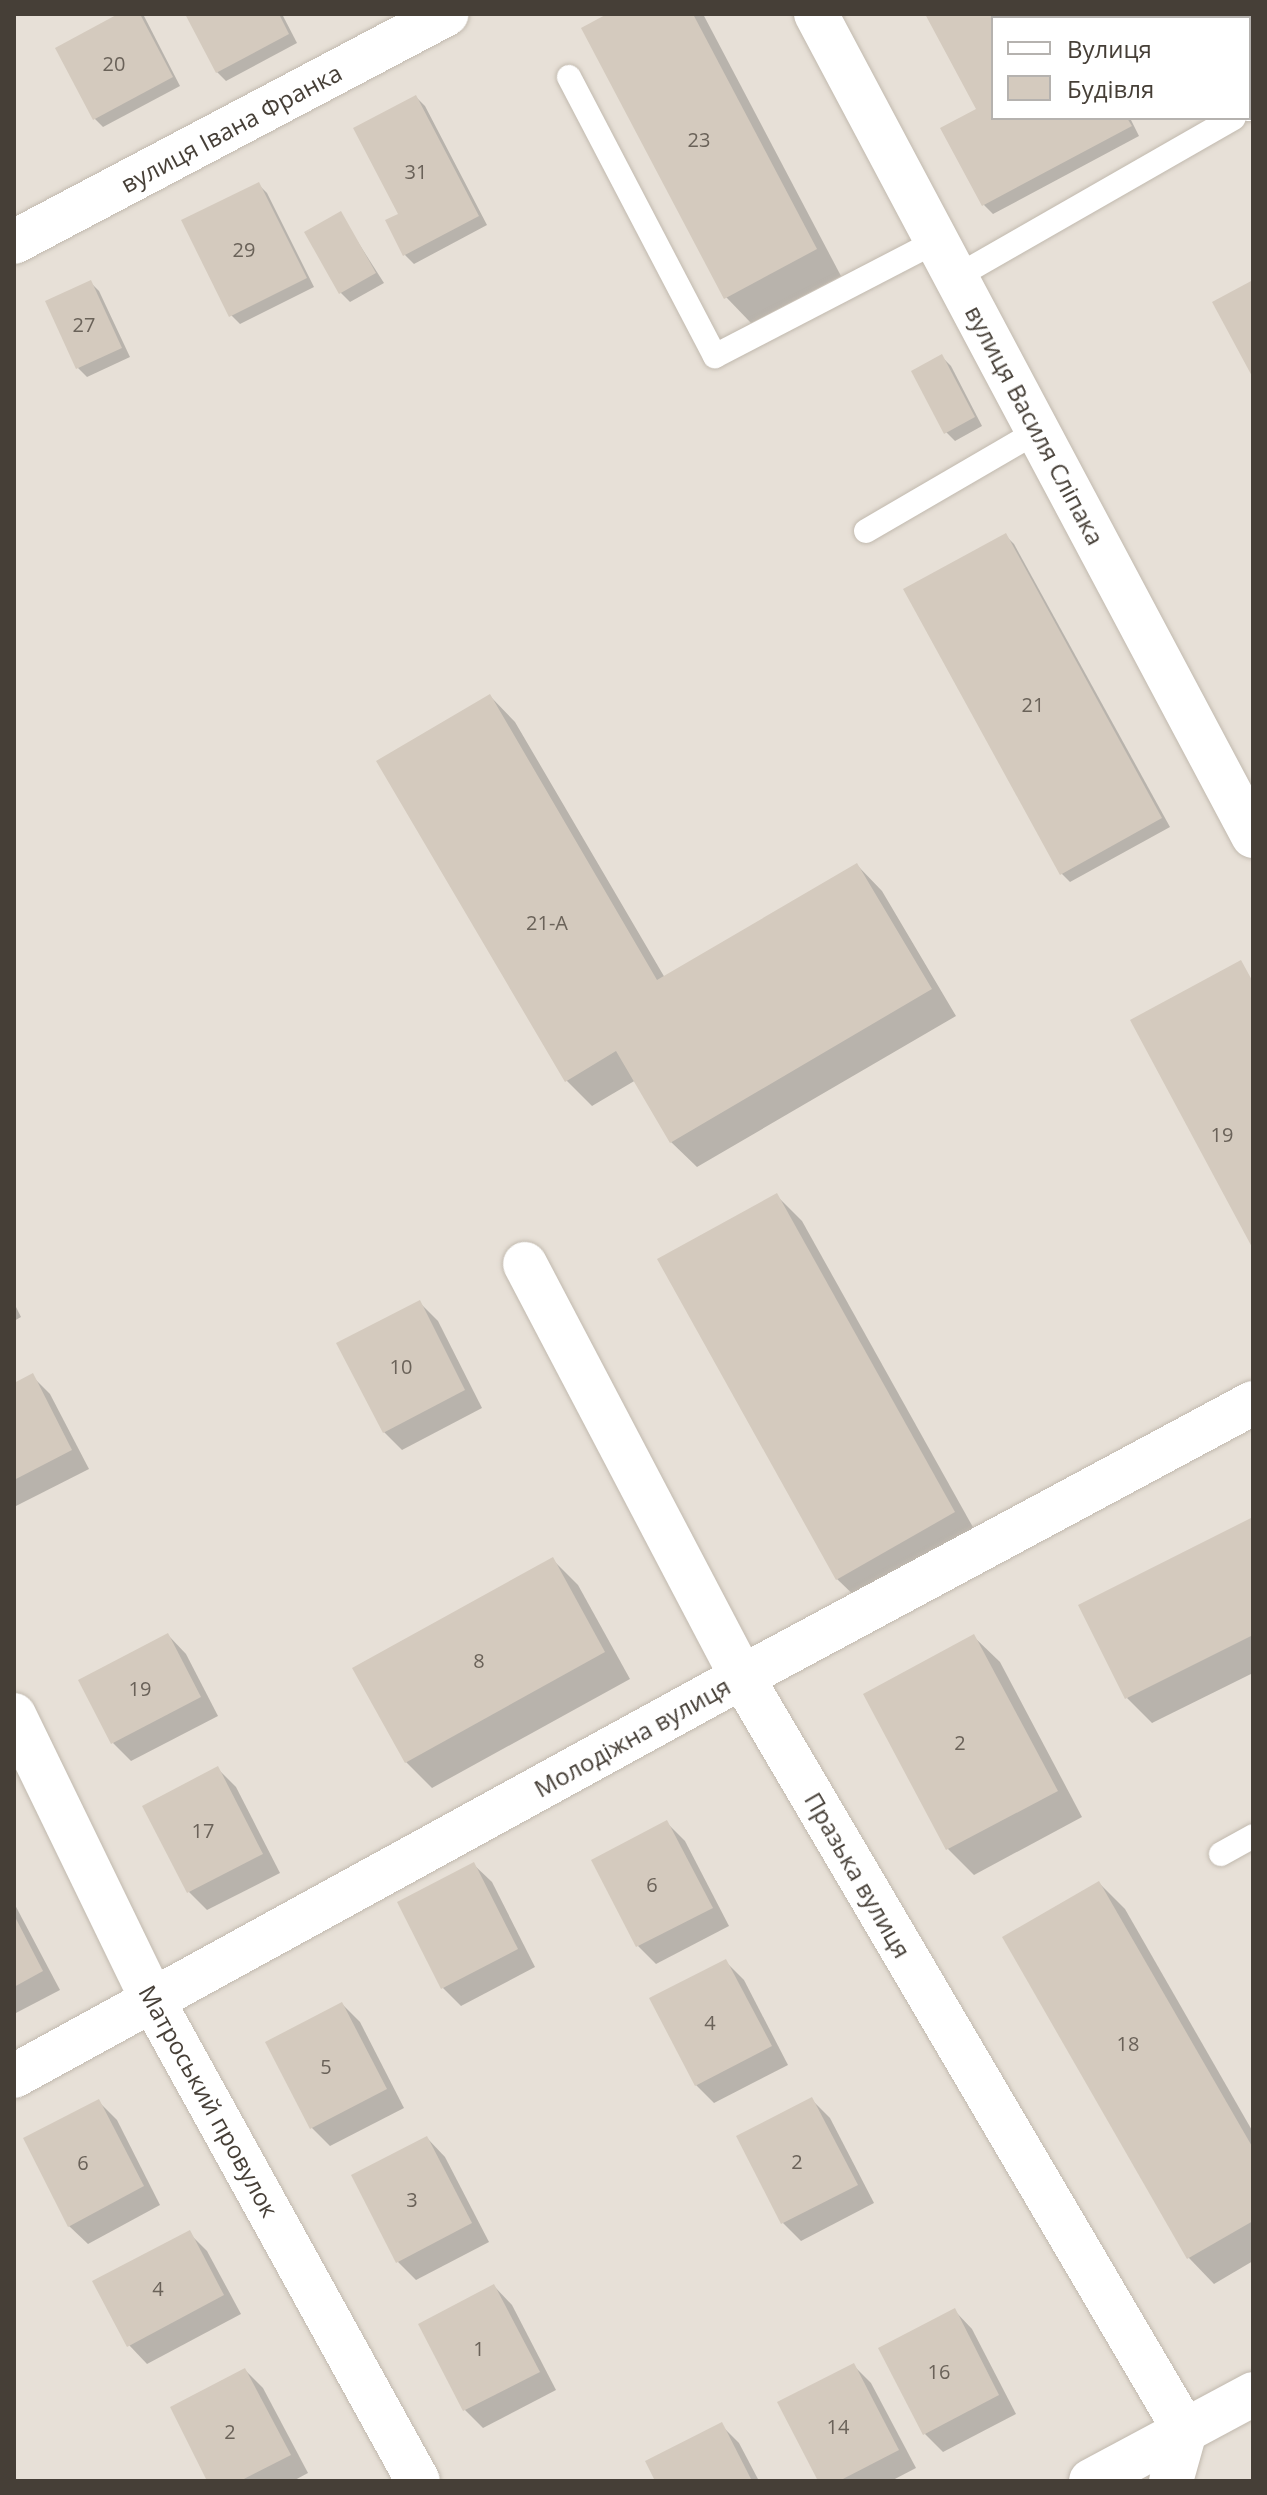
<!DOCTYPE html>
<meta charset="utf-8">
<style>
body{margin:0}
#map{position:relative;width:1267px;height:2495px;overflow:hidden;background:#f3efe8;font-family:"Open Sans",sans-serif}
div>[style]{position:absolute}
.residential>*{inset:0;background:#e7e0d7}
.shadow>*{inset:0;background:#0003}
.building>*{inset:0;background:#d4cabe}
.roads{filter:drop-shadow(0 0 2px #c1b9ae) drop-shadow(0 0 2px #c1b9ae)}
.service>*{height:24px;margin:-12px;padding:0 12px;transform-origin:12px;border-radius:12px;background:#fff}
.minor>*{height:44px;margin:-22px;padding:0 22px;transform-origin:22px;border-radius:22px;background:#fff}
span{translate:-50% -50%;white-space:nowrap;text-align:center;line-height:1.15;-webkit-text-stroke:8px #fff;paint-order:stroke}
.number-label{font-size:20px;color:#6a6259}
.number-label span{-webkit-text-stroke-width:0}
.street-label{font-size:24px;color:#463f37}
.frame{position:absolute;inset:0;border:16px solid #463f37;pointer-events:none}
.legend{position:absolute;left:991px;top:16px;width:260px;height:104px;box-sizing:border-box;background:#fff;border:2px solid #b5b2af;margin:0;padding:10px 14px;list-style:none;font-size:24px;color:#463f37}
.legend li{display:flex;align-items:center;gap:16px;height:40px}
.legend b{width:40px;border:2px solid #b5b2af}
</style>
<div id="map">
<div class="residential">
<div style="clip-path:polygon(evenodd,14px 14px,1253px 14px,1253px 2481px,14px 2481px,14px 14px,993px 18px,1249px 18px,1249px 118px,993px 118px,993px 18px)"></div>
</div>
<div class="shadow">
<div style="clip-path:polygon(122px 14px,144px 16px,180px 86px,103px 127px,94px 118px)"></div>
<div style="clip-path:polygon(187px 14px,282px 14px,297px 43px,226px 81px,217px 72px)"></div>
<div style="clip-path:polygon(612px 14px,703px 14px,841px 276px,751px 323px,726px 297px)"></div>
<div style="clip-path:polygon(928px 14px,1074px 14px,1077px 18px,993px 18px,993px 118px,1130px 118px,1139px 136px,993px 214px,984px 205px,979px 110px)"></div>
<div style="clip-path:polygon(416px 97px,425px 106px,487px 225px,414px 264px,405px 255px,387px 221px,401px 215px)"></div>
<div style="clip-path:polygon(258px 184px,267px 193px,314px 287px,240px 324px,231px 315px)"></div>
<div style="clip-path:polygon(340px 214px,384px 283px,350px 302px,341px 293px)"></div>
<div style="clip-path:polygon(90px 282px,99px 291px,130px 357px,87px 377px,78px 368px)"></div>
<div style="clip-path:polygon(942px 357px,951px 366px,982px 426px,955px 441px,946px 432px)"></div>
<div style="clip-path:polygon(1005px 535px,1014px 544px,1170px 827px,1070px 882px,1061px 873px)"></div>
<div style="clip-path:polygon(490px 696px,515px 722px,665px 978px,857px 865px,882px 891px,956px 1016px,697px 1167px,671px 1142px,636px 1080px,592px 1106px,566px 1080px)"></div>
<div style="clip-path:polygon(776px 1195px,802px 1221px,979px 1538px,863px 1604px,837px 1579px)"></div>
<div style="clip-path:polygon(14px 1303px,21px 1317px,14px 1321px)"></div>
<div style="clip-path:polygon(420px 1303px,438px 1321px,482px 1408px,402px 1450px,384px 1432px)"></div>
<div style="clip-path:polygon(32px 1376px,50px 1394px,89px 1469px,14px 1507px,14px 1385px)"></div>
<div style="clip-path:polygon(1253px 1520px,1253px 1673px,1152px 1723px,1127px 1698px)"></div>
<div style="clip-path:polygon(553px 1560px,578px 1585px,630px 1679px,432px 1788px,406px 1762px)"></div>
<div style="clip-path:polygon(168px 1635px,186px 1654px,218px 1716px,131px 1761px,113px 1743px)"></div>
<div style="clip-path:polygon(974px 1637px,1000px 1662px,1082px 1817px,974px 1875px,948px 1849px,865px 1695px)"></div>
<div style="clip-path:polygon(218px 1769px,236px 1787px,280px 1873px,207px 1910px,189px 1892px)"></div>
<div style="clip-path:polygon(667px 1823px,685px 1841px,729px 1926px,656px 1964px,638px 1946px)"></div>
<div style="clip-path:polygon(473px 1864px,492px 1882px,535px 1967px,461px 2006px,443px 1988px)"></div>
<div style="clip-path:polygon(1099px 1883px,1125px 1909px,1253px 2132px,1253px 2261px,1214px 2284px,1189px 2258px)"></div>
<div style="clip-path:polygon(14px 1903px,60px 1990px,14px 2014px)"></div>
<div style="clip-path:polygon(725px 1961px,744px 1980px,788px 2065px,714px 2103px,696px 2085px)"></div>
<div style="clip-path:polygon(342px 2004px,360px 2022px,404px 2108px,330px 2146px,312px 2128px,268px 2042px)"></div>
<div style="clip-path:polygon(812px 2100px,830px 2118px,874px 2203px,801px 2241px,783px 2223px)"></div>
<div style="clip-path:polygon(99px 2102px,117px 2120px,160px 2205px,88px 2244px,69px 2226px)"></div>
<div style="clip-path:polygon(427px 2138px,445px 2157px,489px 2242px,416px 2280px,398px 2262px)"></div>
<div style="clip-path:polygon(189px 2233px,207px 2251px,241px 2314px,147px 2364px,129px 2345px)"></div>
<div style="clip-path:polygon(494px 2286px,512px 2305px,556px 2390px,483px 2428px,465px 2410px,420px 2325px)"></div>
<div style="clip-path:polygon(954px 2310px,972px 2329px,1016px 2414px,943px 2452px,925px 2434px)"></div>
<div style="clip-path:polygon(853px 2365px,871px 2383px,916px 2468px,891px 2481px,820px 2481px)"></div>
<div style="clip-path:polygon(245px 2370px,263px 2388px,308px 2473px,293px 2481px,209px 2481px)"></div>
<div style="clip-path:polygon(721px 2425px,739px 2443px,759px 2481px,657px 2481px)"></div>
</div>
<div class="building">
<div style="clip-path:polygon(118px 14px,140px 14px,173px 77px,93px 120px,55px 48px)"></div>
<div style="clip-path:polygon(185px 14px,279px 14px,289px 34px,216px 73px)"></div>
<div style="clip-path:polygon(607px 14px,693px 14px,817px 249px,724px 299px,581px 28px)"></div>
<div style="clip-path:polygon(925px 14px,1072px 14px,1074px 18px,993px 18px,993px 118px,1127px 118px,1132px 126px,982px 206px,940px 128px,976px 109px)"></div>
<div style="clip-path:polygon(416px 95px,479px 216px,403px 256px,385px 220px,398px 214px,353px 128px)"></div>
<div style="clip-path:polygon(259px 182px,307px 278px,229px 317px,181px 220px)"></div>
<div style="clip-path:polygon(341px 211px,376px 273px,339px 294px,304px 232px)"></div>
<div style="clip-path:polygon(91px 280px,122px 348px,76px 369px,45px 301px)"></div>
<div style="clip-path:polygon(1253px 280px,1253px 378px,1212px 302px)"></div>
<div style="clip-path:polygon(942px 354px,975px 417px,944px 434px,911px 371px)"></div>
<div style="clip-path:polygon(1006px 533px,1162px 818px,1060px 875px,903px 589px)"></div>
<div style="clip-path:polygon(490px 694px,657px 980px,857px 863px,932px 989px,670px 1143px,616px 1051px,565px 1082px,376px 761px)"></div>
<div style="clip-path:polygon(1241px 960px,1253px 982px,1253px 1249px,1130px 1020px)"></div>
<div style="clip-path:polygon(777px 1193px,955px 1512px,836px 1580px,657px 1259px)"></div>
<div style="clip-path:polygon(420px 1300px,465px 1390px,383px 1433px,336px 1343px)"></div>
<div style="clip-path:polygon(33px 1373px,72px 1450px,14px 1480px,14px 1383px)"></div>
<div style="clip-path:polygon(1253px 1517px,1253px 1635px,1125px 1699px,1078px 1605px)"></div>
<div style="clip-path:polygon(553px 1557px,605px 1652px,405px 1763px,352px 1668px)"></div>
<div style="clip-path:polygon(168px 1633px,201px 1697px,111px 1744px,78px 1680px)"></div>
<div style="clip-path:polygon(974px 1634px,1058px 1791px,946px 1850px,863px 1694px)"></div>
<div style="clip-path:polygon(218px 1766px,263px 1854px,187px 1893px,142px 1806px)"></div>
<div style="clip-path:polygon(667px 1820px,713px 1908px,636px 1947px,591px 1860px)"></div>
<div style="clip-path:polygon(474px 1862px,518px 1949px,441px 1989px,397px 1902px)"></div>
<div style="clip-path:polygon(1099px 1881px,1253px 2148px,1253px 2221px,1187px 2259px,1002px 1937px)"></div>
<div style="clip-path:polygon(14px 1915px,43px 1971px,14px 1987px)"></div>
<div style="clip-path:polygon(726px 1959px,772px 2046px,695px 2086px,649px 1998px)"></div>
<div style="clip-path:polygon(342px 2002px,387px 2089px,310px 2129px,265px 2042px)"></div>
<div style="clip-path:polygon(812px 2097px,858px 2185px,781px 2224px,736px 2136px)"></div>
<div style="clip-path:polygon(99px 2099px,144px 2186px,68px 2227px,23px 2138px)"></div>
<div style="clip-path:polygon(427px 2136px,472px 2223px,396px 2263px,351px 2175px)"></div>
<div style="clip-path:polygon(190px 2230px,224px 2295px,127px 2347px,92px 2281px)"></div>
<div style="clip-path:polygon(494px 2284px,540px 2372px,463px 2411px,418px 2324px)"></div>
<div style="clip-path:polygon(955px 2308px,999px 2395px,923px 2435px,878px 2348px)"></div>
<div style="clip-path:polygon(854px 2363px,899px 2450px,839px 2481px,818px 2481px,777px 2402px)"></div>
<div style="clip-path:polygon(245px 2368px,291px 2455px,240px 2481px,207px 2481px,170px 2407px)"></div>
<div style="clip-path:polygon(722px 2422px,752px 2481px,655px 2481px,645px 2461px)"></div>
</div>
<div class="roads">
<div class="service">
<div style="left:569px;top:77px;width:315px;rotate:62.4deg"></div>
<div style="left:715px;top:356px;width:250px;rotate:-27.4deg"></div>
<div style="left:1249px;top:109px;width:4px;rotate:-27deg"></div>
<div style="left:956px;top:277px;width:320px;rotate:-29.8deg"></div>
<div style="left:866px;top:531px;width:199px;rotate:-30.2deg"></div>
<div style="left:1221px;top:1854px;width:37px;rotate:-29deg"></div>
</div>
<div class="minor">
<div style="left:816px;top:14px;width:931px;rotate:62deg"></div>
<div style="left:14px;top:242px;width:489px;rotate:-27.8deg"></div>
<div style="left:525px;top:1264px;width:467px;rotate:62.3deg"></div>
<div style="left:742px;top:1677px;width:875px;rotate:59.56deg"></div>
<div style="left:1185px;top:2431px;width:52px;rotate:105.6deg"></div>
<div style="left:14px;top:1715px;width:318px;rotate:64.1deg"></div>
<div style="left:153px;top:2001px;width:548px;rotate:61.1deg"></div>
<div style="left:14px;top:2076px;width:830px;rotate:-28.73deg"></div>
<div style="left:742px;top:1677px;width:580px;rotate:-28.2deg"></div>
<div style="left:1091px;top:2481px;width:184px;rotate:-28.2deg"></div>
</div>
</div>
<div class="number-label">
<span style="left:114px;top:63px">20</span>
<span style="left:699px;top:139px">23</span>
<span style="left:416px;top:171px">31</span>
<span style="left:244px;top:249px">29</span>
<span style="left:84px;top:324px">27</span>
<span style="left:1033px;top:704px">21</span>
<span style="left:547px;top:922px">21-А</span>
<span style="left:1222px;top:1134px">19</span>
<span style="left:401px;top:1366px">10</span>
<span style="left:479px;top:1660px">8</span>
<span style="left:140px;top:1688px">19</span>
<span style="left:960px;top:1742px">2</span>
<span style="left:203px;top:1830px">17</span>
<span style="left:652px;top:1884px">6</span>
<span style="left:710px;top:2022px">4</span>
<span style="left:1128px;top:2043px">18</span>
<span style="left:326px;top:2066px">5</span>
<span style="left:797px;top:2161px">2</span>
<span style="left:83px;top:2162px">6</span>
<span style="left:412px;top:2199px">3</span>
<span style="left:158px;top:2288px">4</span>
<span style="left:479px;top:2348px">1</span>
<span style="left:939px;top:2371px">16</span>
<span style="left:838px;top:2426px">14</span>
<span style="left:230px;top:2431px">2</span>
</div>
<div class="street-label">
<span style="left:231px;top:128px;rotate:-28deg">вулиця Івана Франка</span>
<span style="left:1035px;top:425px;rotate:62deg">вулиця Василя Сліпака</span>
<span style="left:632px;top:1737px;rotate:-29deg">Молодіжна вулиця</span>
<span style="left:858px;top:1875px;rotate:60deg">Празька вулиця</span>
<span style="left:209px;top:2101px;rotate:61deg">Матроський провулок</span>
</div>
<div class="frame"></div>
<ul class="legend">
<li><b style="height:10px;background:#fff"></b>Вулиця</li>
<li><b style="height:22px;background:#d4cabe"></b>Будівля</li>
</ul>
</div>
